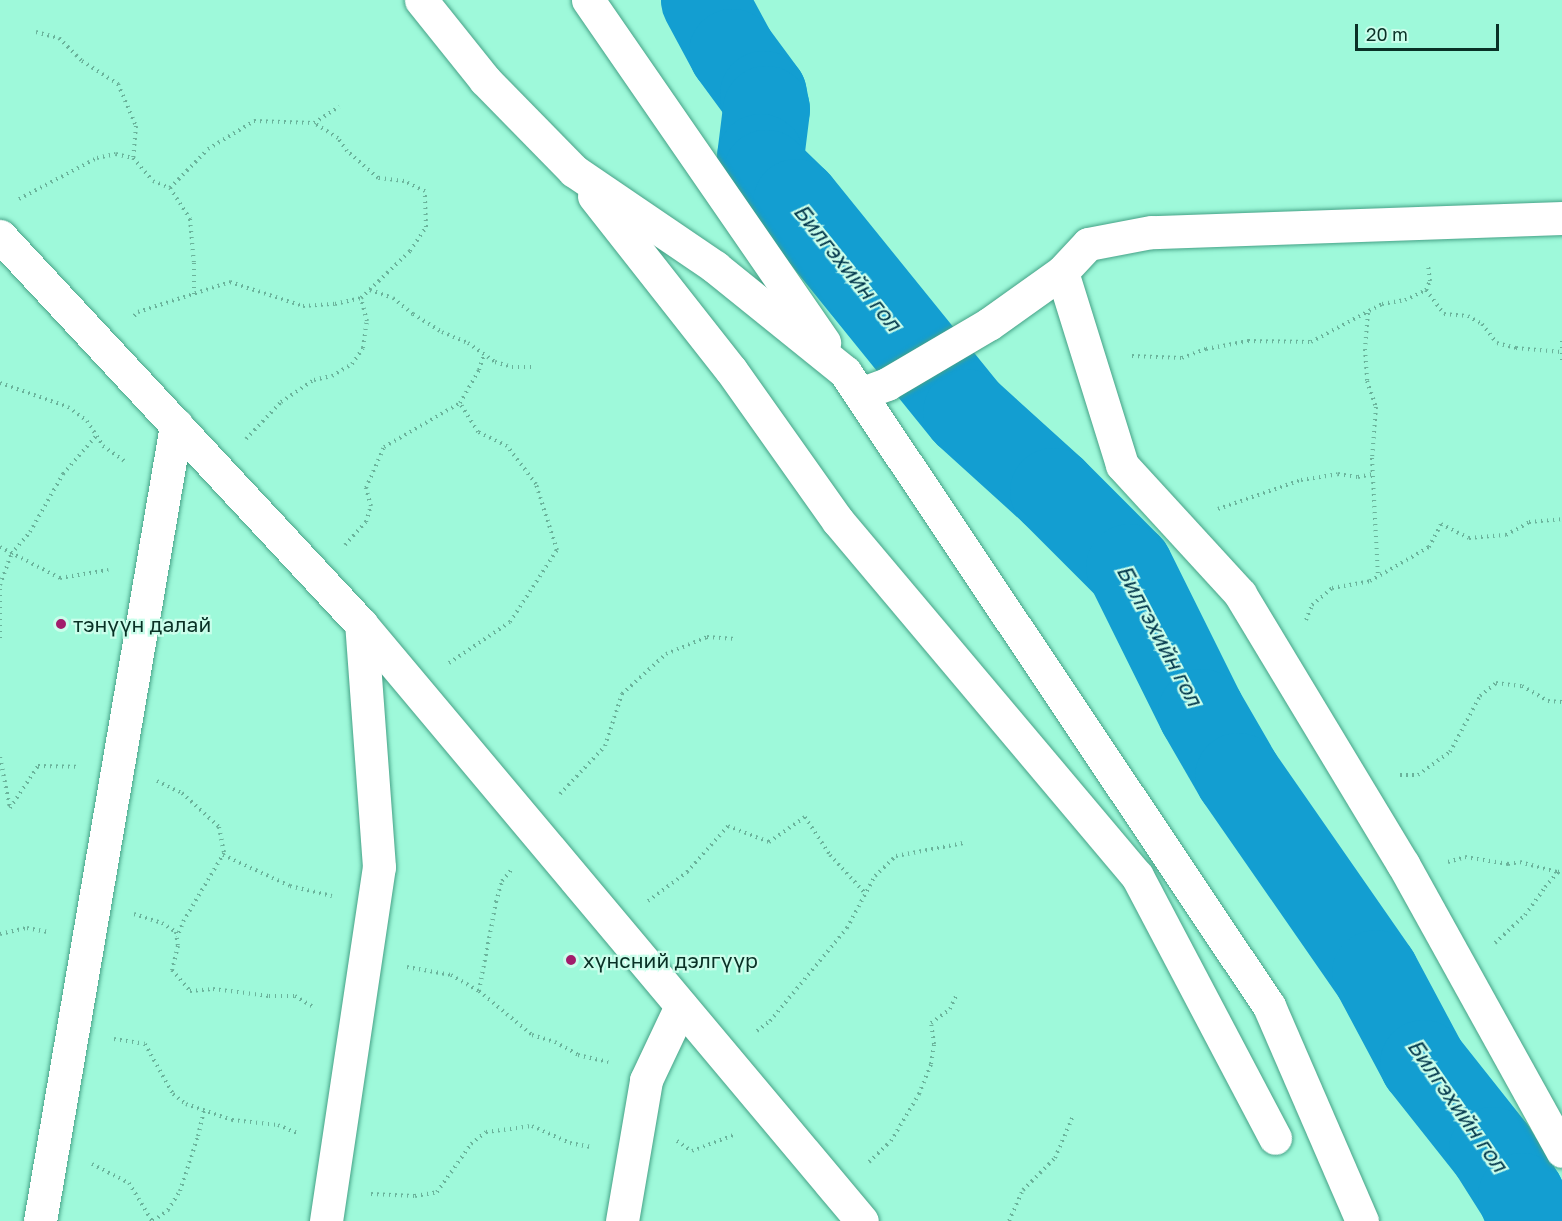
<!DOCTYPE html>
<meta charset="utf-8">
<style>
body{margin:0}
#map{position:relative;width:1562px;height:1221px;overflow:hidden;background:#9ef9da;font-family:"Golos Text",sans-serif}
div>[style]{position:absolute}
.river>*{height:87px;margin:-43.5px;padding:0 43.5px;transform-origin:43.5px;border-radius:43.5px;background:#139ed1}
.path>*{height:4px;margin-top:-2px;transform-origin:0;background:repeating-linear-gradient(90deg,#6ab39b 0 1.5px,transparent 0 6px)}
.roads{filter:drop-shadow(0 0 2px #46a287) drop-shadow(0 0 2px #46a287)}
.street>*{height:33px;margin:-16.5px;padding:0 16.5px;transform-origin:16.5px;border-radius:16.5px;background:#fff}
.dots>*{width:16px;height:16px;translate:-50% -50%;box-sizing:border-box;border:3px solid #cafeeb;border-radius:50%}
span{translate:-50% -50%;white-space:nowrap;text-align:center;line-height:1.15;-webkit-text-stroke:4.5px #cafeeb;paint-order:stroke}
.poi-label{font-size:21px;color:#093126}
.left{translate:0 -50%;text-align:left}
.water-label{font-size:22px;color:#00354a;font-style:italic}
.scale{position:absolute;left:1355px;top:24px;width:144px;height:27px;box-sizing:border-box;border:3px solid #093126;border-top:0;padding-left:8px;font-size:18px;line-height:21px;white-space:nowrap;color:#093126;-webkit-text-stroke:4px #cafeeb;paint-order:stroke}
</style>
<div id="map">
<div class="river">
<div style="left:704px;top:0;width:59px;rotate:61.7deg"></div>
<div style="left:732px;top:52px;width:52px;rotate:53.6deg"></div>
<div style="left:763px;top:94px;width:15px;rotate:79deg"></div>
<div style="left:766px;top:109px;width:48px;rotate:97.1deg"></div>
<div style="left:760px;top:157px;width:17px;rotate:69deg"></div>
<div style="left:766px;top:173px;width:42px;rotate:44deg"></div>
<div style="left:796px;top:202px;width:270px;rotate:51deg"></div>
<div style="left:966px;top:412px;width:118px;rotate:42.2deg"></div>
<div style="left:1053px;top:491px;width:107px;rotate:45deg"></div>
<div style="left:1129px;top:567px;width:162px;rotate:63.6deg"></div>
<div style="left:1201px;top:712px;width:74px;rotate:60deg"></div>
<div style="left:1238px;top:776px;width:240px;rotate:55.2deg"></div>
<div style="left:1375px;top:973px;width:102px;rotate:61.9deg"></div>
<div style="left:1423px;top:1063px;width:111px;rotate:51.6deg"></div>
<div style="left:1492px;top:1150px;width:54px;rotate:57.8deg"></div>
<div style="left:1521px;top:1196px;width:27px;rotate:68deg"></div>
</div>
<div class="path">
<div style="left:36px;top:32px;width:24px;rotate:15deg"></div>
<div style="left:59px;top:38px;width:33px;rotate:45deg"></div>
<div style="left:82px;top:61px;width:43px;rotate:32.6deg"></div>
<div style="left:118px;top:84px;width:46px;rotate:66.8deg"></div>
<div style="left:136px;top:126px;width:32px;rotate:95deg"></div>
<div style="left:170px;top:188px;width:54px;rotate:-45.7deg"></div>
<div style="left:208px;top:149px;width:54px;rotate:-31.3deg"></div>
<div style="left:254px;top:121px;width:60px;rotate:1.9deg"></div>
<div style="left:314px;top:123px;width:30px;rotate:-33deg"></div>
<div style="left:19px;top:199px;width:88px;rotate:-27.7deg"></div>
<div style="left:97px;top:158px;width:19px;rotate:-12deg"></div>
<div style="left:116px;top:154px;width:17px;rotate:13deg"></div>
<div style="left:133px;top:158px;width:30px;rotate:49deg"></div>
<div style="left:153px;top:181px;width:18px;rotate:22deg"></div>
<div style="left:170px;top:188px;width:37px;rotate:57deg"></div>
<div style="left:190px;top:219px;width:44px;rotate:84.8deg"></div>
<div style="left:194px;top:263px;width:31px;rotate:90deg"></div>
<div style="left:370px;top:290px;width:24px;rotate:19deg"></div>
<div style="left:393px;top:298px;width:26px;rotate:39deg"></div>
<div style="left:413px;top:314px;width:34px;rotate:32deg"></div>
<div style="left:442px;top:332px;width:28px;rotate:23deg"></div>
<div style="left:468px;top:343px;width:33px;rotate:35deg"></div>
<div style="left:495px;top:362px;width:18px;rotate:16deg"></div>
<div style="left:512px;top:367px;width:19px"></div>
<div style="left:1426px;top:290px;width:30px;rotate:53deg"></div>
<div style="left:1444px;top:314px;width:24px;rotate:5deg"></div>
<div style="left:1468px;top:316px;width:16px;rotate:30deg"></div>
<div style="left:1482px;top:324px;width:24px;rotate:52deg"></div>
<div style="left:1497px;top:343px;width:20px;rotate:15deg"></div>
<div style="left:1516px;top:348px;width:45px;rotate:5.1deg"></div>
<div style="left:1368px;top:313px;width:36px;rotate:95deg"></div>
<div style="left:1365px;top:349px;width:32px;rotate:86deg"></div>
<div style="left:1367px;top:381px;width:28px;rotate:71deg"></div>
<div style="left:1376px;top:407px;width:51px;rotate:94.5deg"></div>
<div style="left:1372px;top:458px;width:117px;rotate:87.1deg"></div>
<div style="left:134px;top:316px;width:6px;rotate:-45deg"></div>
<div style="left:138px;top:312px;width:97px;rotate:-18.1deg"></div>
<div style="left:230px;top:282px;width:77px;rotate:18.2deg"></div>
<div style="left:303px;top:306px;width:32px;rotate:-4deg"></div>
<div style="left:335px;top:304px;width:27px;rotate:-13deg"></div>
<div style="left:361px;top:298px;width:68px;rotate:-43.8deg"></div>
<div style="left:410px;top:251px;width:29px;rotate:-56deg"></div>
<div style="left:426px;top:227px;width:36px;rotate:-92deg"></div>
<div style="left:425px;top:191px;width:23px;rotate:-155deg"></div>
<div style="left:404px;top:181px;width:26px;rotate:-173deg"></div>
<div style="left:378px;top:178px;width:41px;rotate:-138.9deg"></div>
<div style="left:347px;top:151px;width:16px;rotate:-125deg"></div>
<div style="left:338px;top:138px;width:28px;rotate:-148deg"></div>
<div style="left:1562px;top:341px;width:23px;rotate:90deg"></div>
<div style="left:1132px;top:356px;width:50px;rotate:2.3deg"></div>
<div style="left:1182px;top:358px;width:26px;rotate:-21deg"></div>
<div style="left:1206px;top:349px;width:43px;rotate:-10.8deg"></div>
<div style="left:1248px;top:341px;width:63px;rotate:0.9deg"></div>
<div style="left:1311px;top:342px;width:81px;rotate:-28.2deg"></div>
<div style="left:1382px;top:304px;width:23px;rotate:-10deg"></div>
<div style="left:1405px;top:300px;width:23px;rotate:-25deg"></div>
<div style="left:1426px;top:290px;width:10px;rotate:-66deg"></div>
<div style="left:1430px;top:281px;width:16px;rotate:-97deg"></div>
<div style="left:0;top:383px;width:72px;rotate:19.4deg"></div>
<div style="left:68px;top:407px;width:24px;rotate:36deg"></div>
<div style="left:87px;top:421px;width:30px;rotate:57deg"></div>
<div style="left:103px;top:446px;width:29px;rotate:35deg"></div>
<div style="left:246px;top:439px;width:51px;rotate:-46.6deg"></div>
<div style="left:281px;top:402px;width:40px;rotate:-34deg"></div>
<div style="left:314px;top:380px;width:18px;rotate:-13deg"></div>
<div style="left:332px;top:376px;width:23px;rotate:-31deg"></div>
<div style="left:352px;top:364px;width:19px;rotate:-55deg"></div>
<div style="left:363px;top:348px;width:27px;rotate:-82deg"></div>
<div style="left:367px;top:321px;width:24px;rotate:-105deg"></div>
<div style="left:1218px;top:509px;width:88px;rotate:-19.3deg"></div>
<div style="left:1301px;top:480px;width:37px;rotate:-9deg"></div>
<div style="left:1338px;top:474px;width:20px;rotate:9deg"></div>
<div style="left:1358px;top:477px;width:15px;rotate:-11deg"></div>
<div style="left:345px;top:545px;width:31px;rotate:-48deg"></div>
<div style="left:366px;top:522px;width:17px;rotate:-73deg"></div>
<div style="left:371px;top:506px;width:19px;rotate:-106deg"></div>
<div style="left:366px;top:488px;width:45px;rotate:-66.3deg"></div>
<div style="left:384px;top:447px;width:88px;rotate:-30.1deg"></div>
<div style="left:460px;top:403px;width:38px;rotate:-60deg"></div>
<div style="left:479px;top:370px;width:16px;rotate:-72deg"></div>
<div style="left:0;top:547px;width:68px;rotate:27.3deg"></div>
<div style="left:60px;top:578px;width:49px;rotate:-9.5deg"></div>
<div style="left:0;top:585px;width:33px;rotate:-70deg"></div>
<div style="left:11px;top:554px;width:29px;rotate:-49deg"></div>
<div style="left:30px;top:532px;width:67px;rotate:-60.4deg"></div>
<div style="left:63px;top:474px;width:50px;rotate:-49deg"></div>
<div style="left:0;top:589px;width:49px;rotate:90deg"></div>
<div style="left:1306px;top:620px;width:16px;rotate:-68deg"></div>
<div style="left:1312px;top:605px;width:26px;rotate:-40deg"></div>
<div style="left:1332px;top:588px;width:39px;rotate:-10deg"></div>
<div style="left:1370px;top:581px;width:68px;rotate:-30deg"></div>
<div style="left:1429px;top:547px;width:26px;rotate:-62deg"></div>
<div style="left:1441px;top:524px;width:31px;rotate:27deg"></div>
<div style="left:1469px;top:538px;width:37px;rotate:-5deg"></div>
<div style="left:1506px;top:535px;width:26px;rotate:-29deg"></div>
<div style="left:1529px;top:522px;width:33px;rotate:-5deg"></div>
<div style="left:449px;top:663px;width:73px;rotate:-33.9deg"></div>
<div style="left:510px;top:622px;width:86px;rotate:-56.9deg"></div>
<div style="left:557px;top:550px;width:69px;rotate:-107.7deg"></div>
<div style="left:536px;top:484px;width:48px;rotate:-127.3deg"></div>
<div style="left:507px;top:446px;width:32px;rotate:-154deg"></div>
<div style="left:478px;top:432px;width:34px;rotate:-122deg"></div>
<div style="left:0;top:757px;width:52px;rotate:78.9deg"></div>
<div style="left:1400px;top:775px;width:18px"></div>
<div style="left:1418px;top:775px;width:39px;rotate:-36deg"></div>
<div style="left:1450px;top:752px;width:64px;rotate:-61.8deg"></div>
<div style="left:1480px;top:696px;width:21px;rotate:-39deg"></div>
<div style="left:1496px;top:683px;width:26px;rotate:7deg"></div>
<div style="left:1522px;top:686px;width:30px;rotate:30deg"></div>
<div style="left:1548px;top:701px;width:14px;rotate:4deg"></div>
<div style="left:157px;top:781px;width:28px;rotate:26deg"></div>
<div style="left:182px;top:793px;width:50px;rotate:42.6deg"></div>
<div style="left:219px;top:827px;width:26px;rotate:79deg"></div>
<div style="left:224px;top:853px;width:78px;rotate:120.8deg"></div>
<div style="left:184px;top:920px;width:18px;rotate:112deg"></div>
<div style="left:560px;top:794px;width:66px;rotate:-46.8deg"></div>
<div style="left:605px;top:746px;width:55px;rotate:-71.9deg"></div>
<div style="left:622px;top:694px;width:59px;rotate:-42.3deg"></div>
<div style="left:666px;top:654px;width:44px;rotate:-22.5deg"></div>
<div style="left:707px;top:637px;width:29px;rotate:4deg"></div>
<div style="left:10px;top:808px;width:50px;rotate:-56.3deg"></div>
<div style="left:38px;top:766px;width:39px;rotate:1deg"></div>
<div style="left:223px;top:855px;width:74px;rotate:24.8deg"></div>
<div style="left:290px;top:886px;width:43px;rotate:13.4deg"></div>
<div style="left:1448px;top:862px;width:18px;rotate:-16deg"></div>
<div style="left:1465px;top:857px;width:44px;rotate:9.2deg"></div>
<div style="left:1508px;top:864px;width:12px;rotate:-9deg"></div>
<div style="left:1520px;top:862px;width:39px;rotate:15deg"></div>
<div style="left:648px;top:901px;width:49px;rotate:-36.6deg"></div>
<div style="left:687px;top:872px;width:62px;rotate:-48.3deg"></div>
<div style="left:728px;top:826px;width:44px;rotate:21.3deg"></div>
<div style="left:769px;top:842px;width:44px;rotate:-34.8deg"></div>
<div style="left:805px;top:817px;width:45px;rotate:56.7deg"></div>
<div style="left:830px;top:855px;width:52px;rotate:47.4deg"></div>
<div style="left:134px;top:914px;width:29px;rotate:18deg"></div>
<div style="left:162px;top:923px;width:17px;rotate:33deg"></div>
<div style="left:176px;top:932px;width:14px;rotate:82deg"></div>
<div style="left:178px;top:946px;width:25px;rotate:104deg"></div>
<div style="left:172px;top:970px;width:28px;rotate:49deg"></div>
<div style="left:190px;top:991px;width:23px;rotate:-5deg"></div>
<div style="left:213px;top:989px;width:56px;rotate:7.1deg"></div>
<div style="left:269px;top:996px;width:26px"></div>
<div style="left:295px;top:996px;width:23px;rotate:31deg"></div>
<div style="left:0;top:934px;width:28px;rotate:-13deg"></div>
<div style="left:27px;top:928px;width:21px;rotate:11deg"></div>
<div style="left:1495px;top:943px;width:41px;rotate:-43deg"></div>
<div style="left:1525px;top:915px;width:34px;rotate:-54deg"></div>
<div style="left:1545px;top:887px;width:20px;rotate:-49deg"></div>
<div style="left:1558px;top:872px;width:4px;rotate:-14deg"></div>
<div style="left:407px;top:967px;width:45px;rotate:10.3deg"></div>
<div style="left:451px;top:975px;width:32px;rotate:30deg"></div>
<div style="left:479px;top:991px;width:69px;rotate:39.7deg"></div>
<div style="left:532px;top:1035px;width:24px;rotate:17deg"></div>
<div style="left:555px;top:1042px;width:26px;rotate:29deg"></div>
<div style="left:578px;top:1055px;width:31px;rotate:13deg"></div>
<div style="left:479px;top:991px;width:91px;rotate:-79.2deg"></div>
<div style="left:496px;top:902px;width:22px;rotate:-74deg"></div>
<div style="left:502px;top:881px;width:16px;rotate:-50deg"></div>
<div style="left:757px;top:1031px;width:16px;rotate:-38deg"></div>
<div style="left:770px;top:1021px;width:121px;rotate:-50.4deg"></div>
<div style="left:847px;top:928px;width:59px;rotate:-61.7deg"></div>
<div style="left:875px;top:876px;width:29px;rotate:-44deg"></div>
<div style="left:896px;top:856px;width:69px;rotate:-10.8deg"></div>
<div style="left:114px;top:1039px;width:31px;rotate:9deg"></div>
<div style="left:145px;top:1044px;width:57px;rotate:60.8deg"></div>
<div style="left:173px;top:1094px;width:16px;rotate:38deg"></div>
<div style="left:186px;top:1104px;width:49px;rotate:19.2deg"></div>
<div style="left:232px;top:1120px;width:46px;rotate:6.2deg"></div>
<div style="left:278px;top:1125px;width:21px;rotate:23deg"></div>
<div style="left:677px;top:1141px;width:18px;rotate:34deg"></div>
<div style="left:692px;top:1151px;width:47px;rotate:-21.1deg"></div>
<div style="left:869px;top:1162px;width:30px;rotate:-44deg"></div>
<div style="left:891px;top:1141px;width:55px;rotate:-59.2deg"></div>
<div style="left:919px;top:1094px;width:32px;rotate:-68deg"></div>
<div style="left:931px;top:1064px;width:20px;rotate:-81deg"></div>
<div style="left:934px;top:1044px;width:21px;rotate:-98deg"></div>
<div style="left:931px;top:1023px;width:24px;rotate:-36deg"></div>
<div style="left:950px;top:1009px;width:17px;rotate:-65deg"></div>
<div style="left:92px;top:1164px;width:42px;rotate:27.2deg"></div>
<div style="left:129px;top:1183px;width:44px;rotate:58.8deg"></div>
<div style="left:371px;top:1194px;width:44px;rotate:2.6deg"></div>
<div style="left:415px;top:1196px;width:22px;rotate:-10deg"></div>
<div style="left:437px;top:1192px;width:59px;rotate:-54.7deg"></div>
<div style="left:471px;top:1144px;width:19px;rotate:-39deg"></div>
<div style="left:486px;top:1132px;width:46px;rotate:-7.4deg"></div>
<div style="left:532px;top:1126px;width:42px;rotate:24.1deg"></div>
<div style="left:570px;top:1143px;width:21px;rotate:11deg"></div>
<div style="left:153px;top:1221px;width:19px;rotate:-36deg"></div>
<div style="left:168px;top:1210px;width:22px;rotate:-58deg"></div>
<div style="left:180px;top:1191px;width:58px;rotate:-71.9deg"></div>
<div style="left:198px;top:1136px;width:27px;rotate:-77deg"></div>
<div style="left:1009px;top:1221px;width:34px;rotate:-66deg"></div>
<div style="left:1023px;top:1190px;width:45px;rotate:-45deg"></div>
<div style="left:1055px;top:1158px;width:46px;rotate:-66.8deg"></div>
</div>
<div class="roads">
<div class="street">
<div style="left:421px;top:0;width:102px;rotate:51.3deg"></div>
<div style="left:485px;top:80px;width:127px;rotate:45.6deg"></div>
<div style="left:574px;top:171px;width:171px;rotate:34.2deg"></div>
<div style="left:715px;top:267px;width:167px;rotate:38.9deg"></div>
<div style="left:845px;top:372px;width:763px;rotate:56.23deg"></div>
<div style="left:1269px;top:1006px;width:234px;rotate:66.6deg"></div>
<div style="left:588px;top:0;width:416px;rotate:55.4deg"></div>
<div style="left:594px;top:196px;width:221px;rotate:51.8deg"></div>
<div style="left:731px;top:370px;width:185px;rotate:54.7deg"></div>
<div style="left:838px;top:521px;width:464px;rotate:49.9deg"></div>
<div style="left:1137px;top:876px;width:296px;rotate:62.2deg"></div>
<div style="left:1562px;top:218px;width:411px;rotate:178deg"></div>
<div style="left:1151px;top:232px;width:64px;rotate:169.2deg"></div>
<div style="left:1088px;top:244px;width:38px;rotate:133deg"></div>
<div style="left:1062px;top:272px;width:202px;rotate:72.7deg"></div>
<div style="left:1122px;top:465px;width:175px;rotate:47.5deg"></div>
<div style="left:1240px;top:594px;width:315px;rotate:58.9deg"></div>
<div style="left:1403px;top:864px;width:328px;rotate:61deg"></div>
<div style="left:0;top:236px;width:530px;rotate:47.06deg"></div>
<div style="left:361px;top:624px;width:779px;rotate:50deg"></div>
<div style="left:860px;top:394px;width:29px;rotate:-20deg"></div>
<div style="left:887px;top:384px;width:118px;rotate:-30.5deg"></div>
<div style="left:989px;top:324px;width:90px;rotate:-35.5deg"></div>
<div style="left:40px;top:1221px;width:808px;rotate:-80.3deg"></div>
<div style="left:326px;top:1221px;width:358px;rotate:-81.5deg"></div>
<div style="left:379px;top:867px;width:244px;rotate:-94.2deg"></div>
<div style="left:622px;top:1221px;width:143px;rotate:-80.3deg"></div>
<div style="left:646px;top:1080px;width:82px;rotate:-64.7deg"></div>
</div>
</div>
<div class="dots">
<div style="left:61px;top:624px;background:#a21d6b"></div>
<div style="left:571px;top:960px;background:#a21d6b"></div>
</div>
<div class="poi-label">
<span class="left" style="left:73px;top:624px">тэнүүн далай</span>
<span class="left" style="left:583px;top:960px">хүнсний дэлгүүр</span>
</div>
<div class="water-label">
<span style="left:848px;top:267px;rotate:51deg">Билгэхийн гол</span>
<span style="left:1160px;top:635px;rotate:62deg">Билгэхийн гол</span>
<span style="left:1458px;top:1105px;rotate:55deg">Билгэхийн гол</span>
</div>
<div class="scale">20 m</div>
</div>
